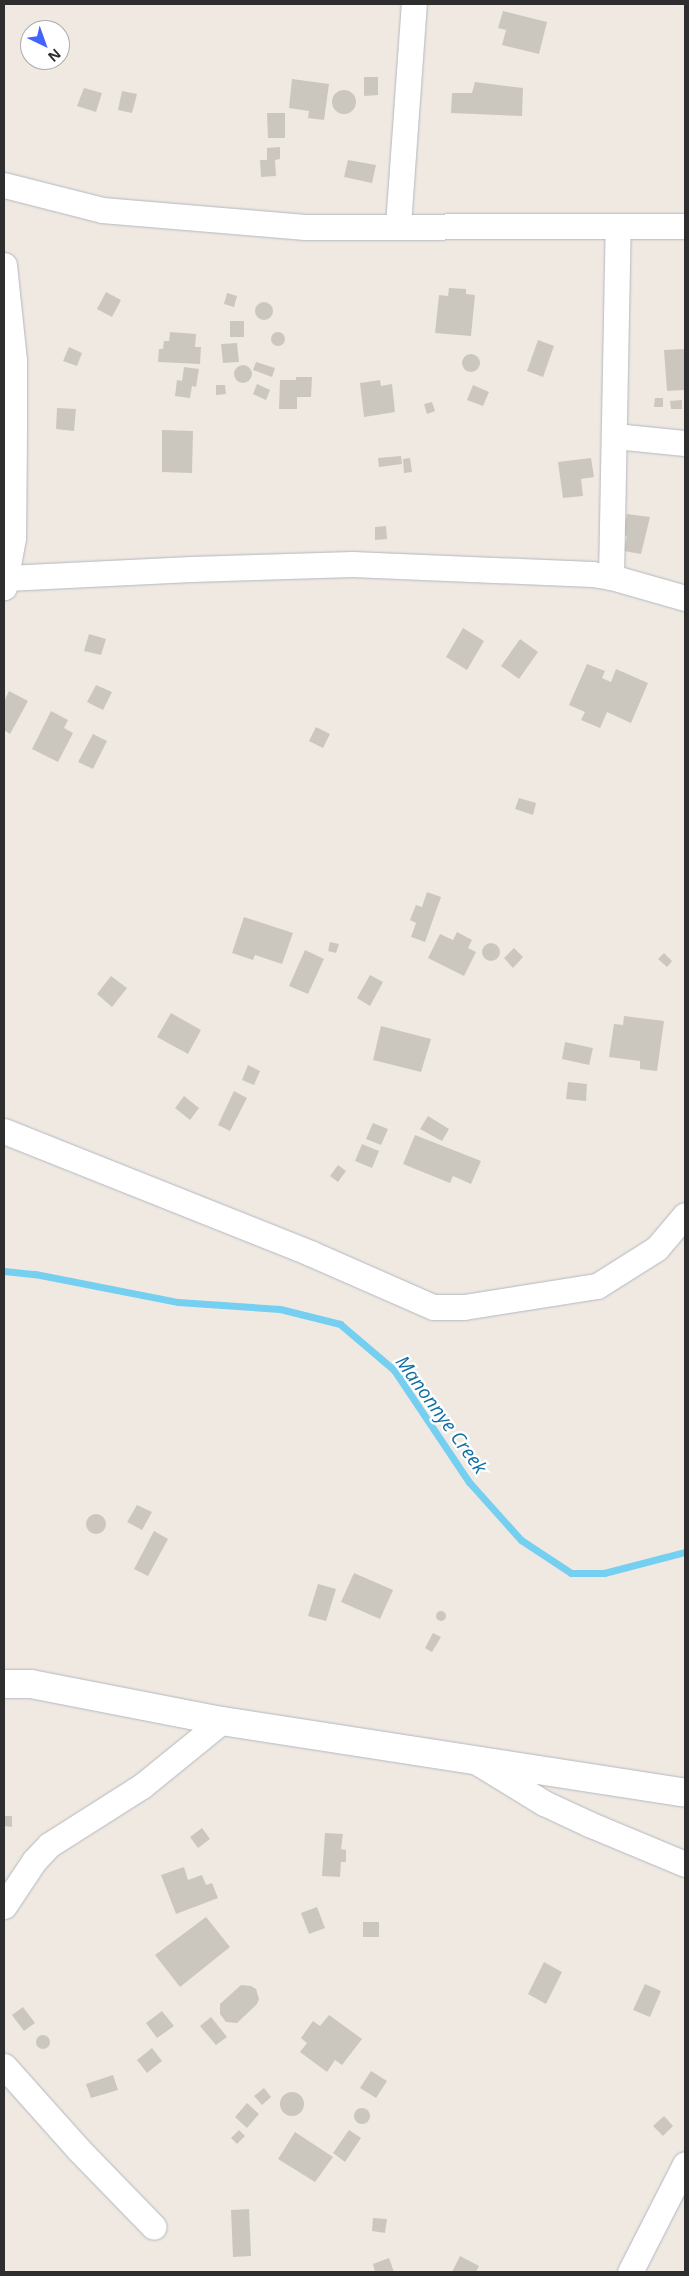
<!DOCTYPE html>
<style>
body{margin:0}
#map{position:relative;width:689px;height:2276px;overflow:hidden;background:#efe9e1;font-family:"Open Sans",sans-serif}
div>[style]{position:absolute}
.stream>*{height:7px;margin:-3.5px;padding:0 3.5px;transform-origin:3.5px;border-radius:3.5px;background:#75cff0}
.building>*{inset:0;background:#cbc7bf}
.round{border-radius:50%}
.roads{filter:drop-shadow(0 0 1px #b4b7c1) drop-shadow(0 0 1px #b4b7c1)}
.street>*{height:25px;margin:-12.5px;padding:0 12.5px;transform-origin:12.5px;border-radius:12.5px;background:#fff}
.secondary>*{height:28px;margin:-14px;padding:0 14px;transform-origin:14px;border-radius:14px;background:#fff}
span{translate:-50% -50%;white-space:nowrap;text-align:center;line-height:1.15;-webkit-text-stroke:4.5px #fff;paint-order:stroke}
.water-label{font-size:19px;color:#0d6fa3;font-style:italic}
.frame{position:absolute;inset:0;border:5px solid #2e2e2e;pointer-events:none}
.north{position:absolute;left:20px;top:20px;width:50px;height:50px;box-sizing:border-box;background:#fff;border:1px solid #ababab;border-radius:50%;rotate:138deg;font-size:14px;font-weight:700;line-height:20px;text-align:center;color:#2e2e2e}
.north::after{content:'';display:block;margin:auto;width:18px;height:22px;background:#4264fb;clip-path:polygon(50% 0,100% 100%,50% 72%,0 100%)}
</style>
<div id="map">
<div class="stream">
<div style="left:4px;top:1271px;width:31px;rotate:6deg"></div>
<div style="left:35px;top:1274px;width:146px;rotate:11.1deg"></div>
<div style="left:178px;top:1302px;width:102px;rotate:3.9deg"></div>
<div style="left:280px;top:1309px;width:62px;rotate:14deg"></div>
<div style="left:340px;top:1324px;width:71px;rotate:40.4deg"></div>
<div style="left:394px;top:1370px;width:135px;rotate:56.2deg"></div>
<div style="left:469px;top:1482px;width:78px;rotate:48.1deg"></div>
<div style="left:521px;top:1540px;width:60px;rotate:33.4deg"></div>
<div style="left:571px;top:1573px;width:33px"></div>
<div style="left:604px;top:1573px;width:84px;rotate:-14.5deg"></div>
</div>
<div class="building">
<div style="clip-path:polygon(503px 11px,547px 22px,539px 54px,502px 45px,506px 30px,498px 28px)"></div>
<div style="clip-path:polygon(364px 77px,378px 77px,378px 95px,364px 96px)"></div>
<div style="clip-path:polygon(292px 79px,329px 84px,324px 120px,308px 118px,309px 111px,289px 108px)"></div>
<div style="clip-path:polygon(475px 82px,523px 88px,522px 116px,451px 113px,452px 93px,472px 93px)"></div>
<div style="clip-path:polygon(84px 88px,102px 93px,96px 112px,77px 106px)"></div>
<div class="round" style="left:332px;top:90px;width:24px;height:24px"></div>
<div style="clip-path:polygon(122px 91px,137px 94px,132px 113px,118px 110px)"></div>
<div style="clip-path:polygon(267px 113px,285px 113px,285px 138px,268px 138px)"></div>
<div style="clip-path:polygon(280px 147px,280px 159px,275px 160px,276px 176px,261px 177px,260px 160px,267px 160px,267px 148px)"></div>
<div style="clip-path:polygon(348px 160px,376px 165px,372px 183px,344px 177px)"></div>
<div style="clip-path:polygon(449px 288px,466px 289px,466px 294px,475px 295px,471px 336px,435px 333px,439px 295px,448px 296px)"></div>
<div style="clip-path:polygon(106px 292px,121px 300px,112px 317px,97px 309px)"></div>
<div style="clip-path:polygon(227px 293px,237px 296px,234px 307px,224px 304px)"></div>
<div class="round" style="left:255px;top:302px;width:18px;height:18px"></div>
<div style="clip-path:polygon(230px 321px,244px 321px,244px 337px,230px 337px)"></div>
<div class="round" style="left:271px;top:332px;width:14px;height:14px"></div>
<div style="clip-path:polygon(170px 332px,196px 334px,195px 347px,201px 347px,200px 364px,158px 362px,159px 349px,163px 349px,164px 341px,169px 341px)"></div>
<div style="clip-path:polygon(538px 340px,554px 346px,543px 377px,527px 371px)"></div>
<div style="clip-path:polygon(237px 343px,239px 362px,223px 363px,221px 344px)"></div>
<div style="clip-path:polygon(69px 347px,82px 353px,77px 366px,63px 361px)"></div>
<div style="clip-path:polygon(685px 349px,685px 390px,667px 391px,664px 350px)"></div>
<div class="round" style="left:462px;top:354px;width:18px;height:18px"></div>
<div style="clip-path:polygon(256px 362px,275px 368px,272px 377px,253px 370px)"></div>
<div class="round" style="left:234px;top:365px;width:18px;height:18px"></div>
<div style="clip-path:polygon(184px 367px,199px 369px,196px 387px,192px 386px,190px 398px,175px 396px,177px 380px,182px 381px)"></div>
<div style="clip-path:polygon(296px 377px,312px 377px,311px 397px,297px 397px,297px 409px,279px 409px,280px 380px,296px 380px)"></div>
<div style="clip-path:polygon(380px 380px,381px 386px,392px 384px,395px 412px,364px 417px,360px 383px)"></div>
<div style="clip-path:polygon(257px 384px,270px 390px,266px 400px,253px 394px)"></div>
<div style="clip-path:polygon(216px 385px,225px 385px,226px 394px,216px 395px)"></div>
<div style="clip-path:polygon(473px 385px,489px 392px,483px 406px,467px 400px)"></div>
<div style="clip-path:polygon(655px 398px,663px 398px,663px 407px,654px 407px)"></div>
<div style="clip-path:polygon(682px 400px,682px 409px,671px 409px,670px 401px)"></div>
<div style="clip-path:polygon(432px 402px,435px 411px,427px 414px,424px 404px)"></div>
<div style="clip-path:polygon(57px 408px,76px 409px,74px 431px,56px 429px)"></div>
<div style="clip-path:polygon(162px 430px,193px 431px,192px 473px,162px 472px)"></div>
<div style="clip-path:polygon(401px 456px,402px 464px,379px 467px,378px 458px)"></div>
<div style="clip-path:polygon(410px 458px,412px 472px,404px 473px,403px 459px)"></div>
<div style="clip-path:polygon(591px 458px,594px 477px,581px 479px,583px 496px,563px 498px,558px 462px)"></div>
<div style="clip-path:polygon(627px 514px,650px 517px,641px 554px,624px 551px,627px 536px,623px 535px)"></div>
<div style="clip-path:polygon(386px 526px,387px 539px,375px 540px,375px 527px)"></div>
<div style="clip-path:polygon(463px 628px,484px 641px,467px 670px,446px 657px)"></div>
<div style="clip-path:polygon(89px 634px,106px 639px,101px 655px,84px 651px)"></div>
<div style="clip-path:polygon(520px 639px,538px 652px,519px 679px,501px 666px)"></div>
<div style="clip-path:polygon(587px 664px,605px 671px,602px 678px,611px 682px,616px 669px,648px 683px,631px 723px,607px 712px,600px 728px,581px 720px,585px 712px,569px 705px)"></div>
<div style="clip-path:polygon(96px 685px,112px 692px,103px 710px,87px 702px)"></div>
<div style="clip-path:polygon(9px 691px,28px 701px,10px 734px,4px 730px,4px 702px)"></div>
<div style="clip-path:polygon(51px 711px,68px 720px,64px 728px,73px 733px,58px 762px,32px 749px)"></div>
<div style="clip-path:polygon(316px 727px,330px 734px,323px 748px,309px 741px)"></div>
<div style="clip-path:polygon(93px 734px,107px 741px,93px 769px,78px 762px)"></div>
<div style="clip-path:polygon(519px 798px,536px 803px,533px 815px,515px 809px)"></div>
<div style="clip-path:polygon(427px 892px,441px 897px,425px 942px,411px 937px,416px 923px,410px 920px,416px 905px,422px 907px)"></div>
<div style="clip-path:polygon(244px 917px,293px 933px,282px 964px,255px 955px,253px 960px,232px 953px)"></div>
<div style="clip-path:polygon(457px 932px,472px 940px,468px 948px,476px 952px,464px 976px,428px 958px,440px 934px,453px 940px)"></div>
<div style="clip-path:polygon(330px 942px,339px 944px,336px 953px,328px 951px)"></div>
<div class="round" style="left:482px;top:943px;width:18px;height:18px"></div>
<div style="clip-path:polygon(514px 948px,523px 957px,513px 968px,504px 958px)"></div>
<div style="clip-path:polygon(305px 950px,324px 959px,308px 994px,289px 986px)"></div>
<div style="clip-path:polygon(664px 953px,672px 961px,667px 967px,658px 959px)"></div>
<div style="clip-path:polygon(370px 975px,383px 982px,370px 1006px,357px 998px)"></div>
<div style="clip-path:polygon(111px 976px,127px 988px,112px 1007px,97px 994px)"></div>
<div style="clip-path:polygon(171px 1013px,201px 1030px,188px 1054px,157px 1037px)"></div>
<div style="clip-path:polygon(624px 1016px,664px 1021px,657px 1071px,640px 1069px,640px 1061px,609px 1057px,614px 1024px,623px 1025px)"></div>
<div style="clip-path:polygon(381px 1026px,431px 1039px,421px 1072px,373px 1060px)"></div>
<div style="clip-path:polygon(565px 1042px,593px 1048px,589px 1065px,562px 1059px)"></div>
<div style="clip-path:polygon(248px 1065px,260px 1071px,254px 1085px,242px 1080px)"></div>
<div style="clip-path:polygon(568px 1082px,587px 1084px,586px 1101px,566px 1099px)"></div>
<div style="clip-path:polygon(234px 1091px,247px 1098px,230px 1131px,218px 1125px)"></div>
<div style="clip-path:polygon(184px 1096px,199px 1108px,190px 1120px,175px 1108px)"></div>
<div style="clip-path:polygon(428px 1116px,449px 1129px,442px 1141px,420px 1129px)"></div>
<div style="clip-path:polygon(373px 1123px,388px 1129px,381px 1145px,366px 1139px)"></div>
<div style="clip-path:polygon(415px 1135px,481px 1161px,471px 1184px,453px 1176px,450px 1183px,403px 1164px)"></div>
<div style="clip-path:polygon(362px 1144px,379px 1151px,372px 1168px,355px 1161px)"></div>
<div style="clip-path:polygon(338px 1165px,346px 1171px,338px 1182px,330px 1176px)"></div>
<div style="clip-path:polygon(137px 1505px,152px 1512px,142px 1530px,127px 1522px)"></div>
<div class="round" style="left:86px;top:1514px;width:20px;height:20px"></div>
<div style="clip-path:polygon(154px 1531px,168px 1539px,148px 1576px,134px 1569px)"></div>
<div style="clip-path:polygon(354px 1573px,393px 1590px,380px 1619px,341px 1602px)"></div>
<div style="clip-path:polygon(318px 1584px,336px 1589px,326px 1621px,308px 1616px)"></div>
<div class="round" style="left:436px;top:1611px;width:10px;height:10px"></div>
<div style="clip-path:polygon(433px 1633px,441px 1637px,432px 1652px,425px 1648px)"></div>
<div style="clip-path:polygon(4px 1816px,12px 1816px,12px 1827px,4px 1826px)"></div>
<div style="clip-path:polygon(202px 1828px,210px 1839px,198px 1848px,190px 1837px)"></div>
<div style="clip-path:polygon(325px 1833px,343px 1834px,341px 1849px,346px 1850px,346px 1862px,341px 1862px,340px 1877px,322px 1876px)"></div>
<div style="clip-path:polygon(184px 1867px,188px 1880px,202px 1875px,206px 1885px,212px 1883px,218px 1898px,176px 1914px,161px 1875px)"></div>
<div style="clip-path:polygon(317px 1907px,325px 1928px,309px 1934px,301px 1913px)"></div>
<div style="clip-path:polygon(206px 1917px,230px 1947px,180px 1987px,155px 1955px)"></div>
<div style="clip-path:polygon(363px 1922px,379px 1922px,379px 1937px,363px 1937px)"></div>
<div style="clip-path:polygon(544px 1962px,562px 1972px,546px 2004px,528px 1994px)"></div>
<div style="clip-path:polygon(645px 1984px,661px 1991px,650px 2017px,633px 2010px)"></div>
<div style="clip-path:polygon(241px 1985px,251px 1986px,256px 1989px,259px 1999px,257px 2004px,237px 2023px,226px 2022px,220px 2014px,220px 2004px)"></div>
<div style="clip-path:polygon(23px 2007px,35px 2023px,24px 2031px,12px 2015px)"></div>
<div style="clip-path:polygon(162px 2011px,174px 2026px,157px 2038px,146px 2023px)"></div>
<div style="clip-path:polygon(329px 2015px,362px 2039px,342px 2065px,335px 2060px,327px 2072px,300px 2052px,307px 2043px,301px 2038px,313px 2021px,320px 2026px)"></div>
<div style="clip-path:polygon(211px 2017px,227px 2037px,216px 2045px,200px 2026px)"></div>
<div class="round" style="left:36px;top:2035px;width:14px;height:14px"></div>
<div style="clip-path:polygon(152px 2048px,162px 2061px,147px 2073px,137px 2060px)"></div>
<div style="clip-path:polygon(371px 2071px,387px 2081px,376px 2098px,360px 2088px)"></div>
<div style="clip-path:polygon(113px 2075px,118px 2090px,91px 2098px,86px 2084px)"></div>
<div style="clip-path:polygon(264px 2088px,271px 2097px,262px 2105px,254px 2096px)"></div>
<div class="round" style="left:280px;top:2092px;width:24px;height:24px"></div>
<div style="clip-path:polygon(247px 2103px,259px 2114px,247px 2128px,235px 2117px)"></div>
<div class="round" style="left:354px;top:2108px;width:16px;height:16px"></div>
<div style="clip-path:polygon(664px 2116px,673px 2126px,663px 2136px,653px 2126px)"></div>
<div style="clip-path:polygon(239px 2130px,245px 2136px,237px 2144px,231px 2138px)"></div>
<div style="clip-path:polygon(349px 2130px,361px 2138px,345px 2162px,333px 2153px)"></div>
<div style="clip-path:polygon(295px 2132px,333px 2157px,315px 2182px,278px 2159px)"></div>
<div style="clip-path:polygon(249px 2209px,251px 2256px,233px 2257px,231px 2210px)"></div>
<div style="clip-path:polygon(373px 2218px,387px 2219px,385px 2233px,372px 2231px)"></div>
<div style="clip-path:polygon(460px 2256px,479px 2266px,476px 2272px,452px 2272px)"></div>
<div style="clip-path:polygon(389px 2258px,394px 2272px,375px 2272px,373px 2264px)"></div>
</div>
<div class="roads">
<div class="street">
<div style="left:4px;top:185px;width:101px;rotate:14.3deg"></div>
<div style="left:102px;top:210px;width:204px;rotate:4.8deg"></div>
<div style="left:305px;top:227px;width:380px;rotate:-0.2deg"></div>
<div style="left:398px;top:225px;width:222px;rotate:-85.9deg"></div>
<div style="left:4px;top:265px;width:96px;rotate:84deg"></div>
<div style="left:14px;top:360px;width:70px;rotate:90deg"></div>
<div style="left:14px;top:430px;width:108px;rotate:90.5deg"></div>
<div style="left:13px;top:538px;width:50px;rotate:100.4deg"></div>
<div style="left:615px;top:436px;width:70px;rotate:5.7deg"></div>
<div style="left:611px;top:577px;width:351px;rotate:-88.9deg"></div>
<div style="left:7px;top:578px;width:184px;rotate:-2.8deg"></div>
<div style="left:191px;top:569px;width:161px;rotate:-1.8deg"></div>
<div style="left:352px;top:564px;width:240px;rotate:2.4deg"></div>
<div style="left:592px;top:574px;width:19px;rotate:9deg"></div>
<div style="left:611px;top:577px;width:77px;rotate:15.8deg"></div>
<div style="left:4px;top:1131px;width:329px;rotate:21.7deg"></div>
<div style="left:310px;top:1253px;width:134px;rotate:23.7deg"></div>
<div style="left:433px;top:1307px;width:31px"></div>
<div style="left:464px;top:1307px;width:135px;rotate:-9deg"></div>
<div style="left:597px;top:1286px;width:71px;rotate:-32.3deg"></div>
<div style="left:657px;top:1248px;width:43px;rotate:-49.7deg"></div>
<div style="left:477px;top:1762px;width:79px;rotate:31.5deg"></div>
<div style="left:544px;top:1803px;width:50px;rotate:25deg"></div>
<div style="left:589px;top:1824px;width:104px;rotate:22.6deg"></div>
<div style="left:4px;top:1906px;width:54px;rotate:-56.3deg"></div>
<div style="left:34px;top:1861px;width:22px;rotate:-47deg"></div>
<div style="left:49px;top:1845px;width:110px;rotate:-32.4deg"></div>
<div style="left:142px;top:1786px;width:103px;rotate:-39.1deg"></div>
<div style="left:4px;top:2066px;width:113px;rotate:48.2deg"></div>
<div style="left:79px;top:2150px;width:107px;rotate:45.8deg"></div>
<div style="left:630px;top:2272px;width:121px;rotate:-63deg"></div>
</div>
<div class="secondary">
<div style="left:4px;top:1684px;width:27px"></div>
<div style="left:31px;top:1684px;width:195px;rotate:11deg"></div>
<div style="left:222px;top:1721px;width:469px;rotate:8.8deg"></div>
</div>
</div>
<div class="water-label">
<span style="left:441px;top:1415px;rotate:54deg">Manonnye Creek</span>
</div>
<div class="frame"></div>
<div class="north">N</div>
</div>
